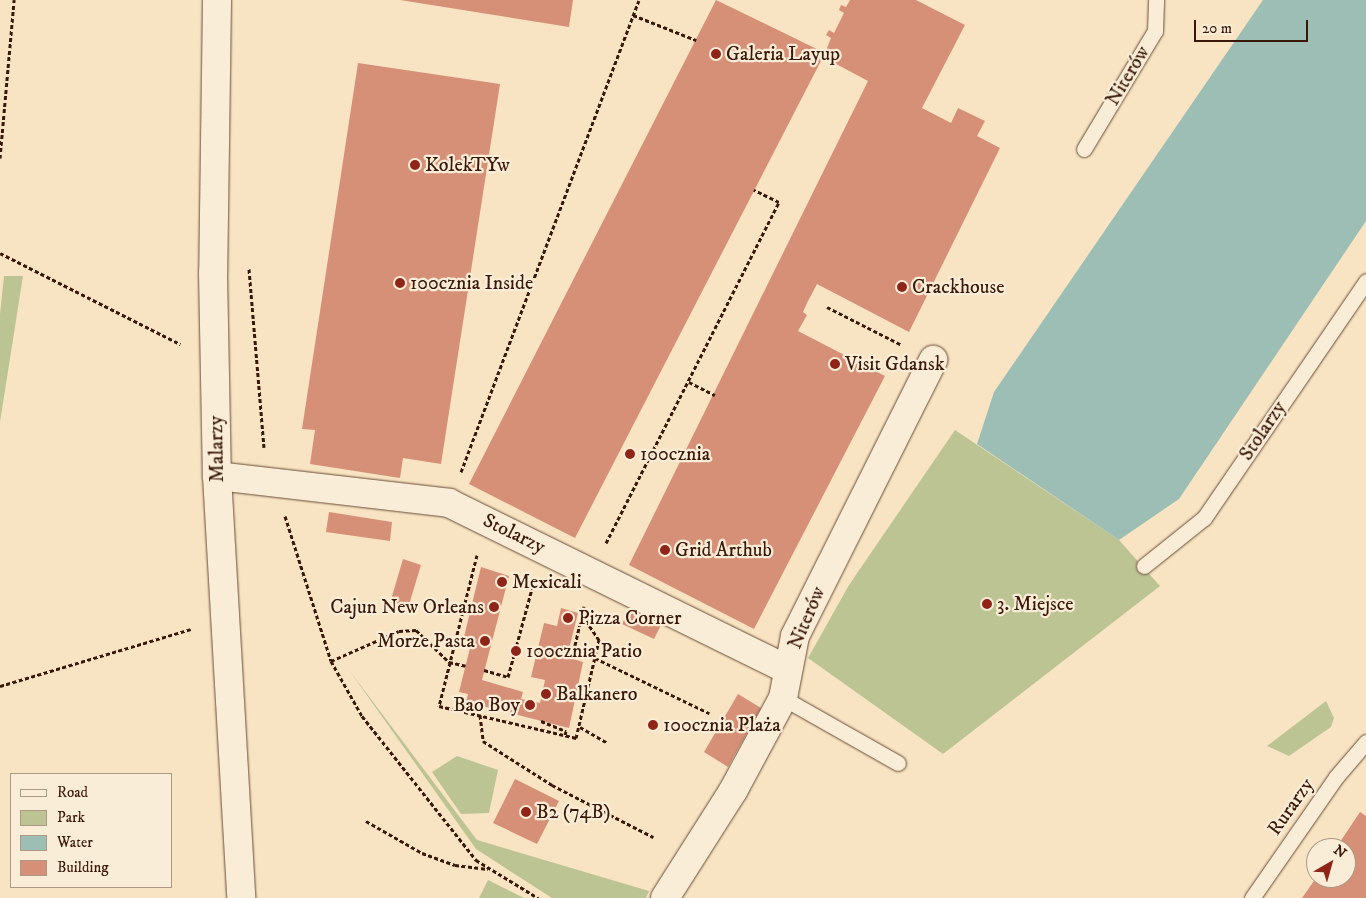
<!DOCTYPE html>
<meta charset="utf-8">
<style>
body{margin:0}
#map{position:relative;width:1366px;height:898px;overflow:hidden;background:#f8e4c2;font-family:"IM FELL DW Pica",serif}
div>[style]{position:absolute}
.green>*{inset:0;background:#bdc494}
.water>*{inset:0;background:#9dbeb4}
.building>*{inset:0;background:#d79078}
.path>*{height:3px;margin-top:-1.5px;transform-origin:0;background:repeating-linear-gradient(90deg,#391809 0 4px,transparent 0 6.5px)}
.roads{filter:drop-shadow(0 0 1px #694b37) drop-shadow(0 0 1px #694b37)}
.lane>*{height:15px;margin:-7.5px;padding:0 7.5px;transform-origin:7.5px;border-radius:7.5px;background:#faedd7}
.street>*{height:28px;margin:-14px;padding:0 14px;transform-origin:14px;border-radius:14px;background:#faedd7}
.dots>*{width:14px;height:14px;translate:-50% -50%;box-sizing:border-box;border:2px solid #faedd7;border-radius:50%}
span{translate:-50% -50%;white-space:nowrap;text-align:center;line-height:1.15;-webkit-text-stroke:4.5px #faedd7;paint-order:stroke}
.poi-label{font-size:20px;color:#391809}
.left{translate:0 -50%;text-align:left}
.right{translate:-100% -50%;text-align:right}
.street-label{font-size:20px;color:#391809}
.legend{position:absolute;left:10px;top:773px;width:162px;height:115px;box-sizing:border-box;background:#faedd7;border:1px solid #ad9885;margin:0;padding:6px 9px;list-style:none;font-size:15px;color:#391809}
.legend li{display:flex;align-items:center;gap:10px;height:25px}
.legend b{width:25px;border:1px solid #ad9885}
.north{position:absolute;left:1306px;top:838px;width:50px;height:50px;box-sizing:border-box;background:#faedd7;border:1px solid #ad9885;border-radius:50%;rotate:38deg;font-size:14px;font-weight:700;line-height:20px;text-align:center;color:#391809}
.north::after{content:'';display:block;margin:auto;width:18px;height:22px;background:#8f2418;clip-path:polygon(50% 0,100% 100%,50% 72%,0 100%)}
.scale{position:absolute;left:1194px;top:20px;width:114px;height:22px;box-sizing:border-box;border:2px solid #391809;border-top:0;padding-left:6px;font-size:15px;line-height:18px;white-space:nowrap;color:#391809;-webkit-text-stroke:4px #faedd7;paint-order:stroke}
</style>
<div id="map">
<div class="green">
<div style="clip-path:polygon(4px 276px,23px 276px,0 422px,0 314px)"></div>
<div style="clip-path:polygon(955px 430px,1119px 540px,1160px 586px,943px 754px,808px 658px,849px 585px)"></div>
<div style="clip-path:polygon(349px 670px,477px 840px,649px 891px,646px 898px,552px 898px,476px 849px)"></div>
<div style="clip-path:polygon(1326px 701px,1334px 718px,1331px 727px,1289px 756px,1267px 746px)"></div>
<div style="clip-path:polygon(457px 756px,498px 770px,489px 813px,461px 814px,432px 772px)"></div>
<div style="clip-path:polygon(488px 880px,524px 898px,479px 898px)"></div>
</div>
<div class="water">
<div style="clip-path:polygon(1263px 0,1366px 0,1366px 221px,1179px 499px,1119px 540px,977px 444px,994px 392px)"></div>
</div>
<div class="building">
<div style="clip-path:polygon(400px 0,573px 0,569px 27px)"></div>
<div style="clip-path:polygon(716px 0,825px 53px,831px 38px,826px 35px,829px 30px,834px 33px,844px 13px,839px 10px,841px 5px,846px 7px,850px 0,916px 0,965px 25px,922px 108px,951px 123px,958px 108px,985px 121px,977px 136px,1000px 148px,909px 332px,817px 284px,807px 303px,803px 312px,807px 315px,798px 331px,885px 376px,754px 629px,629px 565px,868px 81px,823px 57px,575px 538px,469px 484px)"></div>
<div style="clip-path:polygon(358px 63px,500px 84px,441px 464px,403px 458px,400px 478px,310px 464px,315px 430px,302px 429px)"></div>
<div style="clip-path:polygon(329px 512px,392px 522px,390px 541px,326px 532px)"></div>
<div style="clip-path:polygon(403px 559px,421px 565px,408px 608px,390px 603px)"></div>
<div style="clip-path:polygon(481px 567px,509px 576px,482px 680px,523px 692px,521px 699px,540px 703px,545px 680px,531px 677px,544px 623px,557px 626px,561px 608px,578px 613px,567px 657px,583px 662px,569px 728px,466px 702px,468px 694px,459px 692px,471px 644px,463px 641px)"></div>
<div style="clip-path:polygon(629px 610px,661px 625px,654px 639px,622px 624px)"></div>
<div style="clip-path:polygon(738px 694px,761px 708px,728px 767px,704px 752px)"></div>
<div style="clip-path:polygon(515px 779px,559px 801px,537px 844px,493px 823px)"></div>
<div style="clip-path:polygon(1360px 812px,1366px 816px,1366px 898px,1302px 898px,1316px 878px,1346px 878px,1346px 848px,1336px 848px)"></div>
</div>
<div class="path">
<div style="left:633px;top:15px;width:68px;rotate:21.6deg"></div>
<div style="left:0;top:158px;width:159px;rotate:-84.9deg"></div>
<div style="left:0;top:253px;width:202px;rotate:26.8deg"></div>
<div style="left:249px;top:269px;width:179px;rotate:85.2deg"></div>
<div style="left:827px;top:307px;width:84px;rotate:26.9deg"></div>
<div style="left:689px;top:382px;width:29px;rotate:27deg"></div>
<div style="left:461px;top:472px;width:504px;rotate:-69.34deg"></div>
<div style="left:285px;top:516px;width:152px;rotate:72.4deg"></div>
<div style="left:331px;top:661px;width:63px;rotate:60.6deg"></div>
<div style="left:362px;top:716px;width:184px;rotate:51.6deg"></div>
<div style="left:476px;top:860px;width:73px;rotate:31.5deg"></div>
<div style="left:606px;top:543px;width:382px;rotate:-63.1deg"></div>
<div style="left:779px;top:202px;width:28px;rotate:-154deg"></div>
<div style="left:477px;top:555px;width:156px;rotate:104.1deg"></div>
<div style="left:439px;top:706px;width:141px;rotate:13.1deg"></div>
<div style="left:576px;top:738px;width:101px;rotate:-76.8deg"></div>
<div style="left:599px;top:640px;width:30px;rotate:-124deg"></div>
<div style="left:582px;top:615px;width:9px;rotate:-77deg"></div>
<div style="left:572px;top:658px;width:44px;rotate:-76.9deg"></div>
<div style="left:595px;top:658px;width:127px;rotate:25.8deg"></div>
<div style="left:331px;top:661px;width:74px;rotate:-23.8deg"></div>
<div style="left:399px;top:631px;width:17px;rotate:-3deg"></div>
<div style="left:416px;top:630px;width:46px;rotate:44.1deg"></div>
<div style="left:449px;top:662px;width:17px;rotate:13deg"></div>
<div style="left:484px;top:670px;width:25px;rotate:16deg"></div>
<div style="left:508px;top:677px;width:99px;rotate:-74.8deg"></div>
<div style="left:0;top:686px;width:199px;rotate:-16.6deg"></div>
<div style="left:480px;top:715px;width:26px;rotate:83deg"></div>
<div style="left:483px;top:741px;width:82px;rotate:32.5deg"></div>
<div style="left:552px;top:785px;width:114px;rotate:27.2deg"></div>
<div style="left:541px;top:721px;width:27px;rotate:22deg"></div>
<div style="left:566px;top:731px;width:4px;rotate:104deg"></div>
<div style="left:580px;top:727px;width:32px;rotate:30deg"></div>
<div style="left:366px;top:821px;width:64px;rotate:29.7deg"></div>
<div style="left:422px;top:853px;width:35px;rotate:20deg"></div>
<div style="left:455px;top:865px;width:33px;rotate:7deg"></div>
</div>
<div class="roads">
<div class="lane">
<div style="left:1084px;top:149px;width:138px;rotate:-59deg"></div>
<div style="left:1155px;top:31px;width:31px;rotate:-88deg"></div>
<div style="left:1144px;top:566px;width:77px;rotate:-38.7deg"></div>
<div style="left:1204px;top:518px;width:287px;rotate:-55.6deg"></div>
<div style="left:783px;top:698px;width:132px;rotate:29.5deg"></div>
<div style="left:1252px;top:898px;width:147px;rotate:-55.2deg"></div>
<div style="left:1336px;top:777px;width:46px;rotate:-49.4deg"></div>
</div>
<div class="street">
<div style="left:217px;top:0;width:273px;rotate:90.8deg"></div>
<div style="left:213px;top:273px;width:203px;rotate:88.9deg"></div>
<div style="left:217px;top:476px;width:423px;rotate:86.7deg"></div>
<div style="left:217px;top:476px;width:234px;rotate:6.6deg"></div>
<div style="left:449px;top:503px;width:377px;rotate:26.2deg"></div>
<div style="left:665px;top:898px;width:127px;rotate:-57.6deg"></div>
<div style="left:733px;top:791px;width:106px;rotate:-61.7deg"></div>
<div style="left:783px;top:698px;width:63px;rotate:-79deg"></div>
<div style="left:795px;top:636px;width:309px;rotate:-63.4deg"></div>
</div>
</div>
<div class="dots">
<div style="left:716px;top:54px;background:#8f2418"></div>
<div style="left:415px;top:165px;background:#8f2418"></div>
<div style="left:400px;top:283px;background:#8f2418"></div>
<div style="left:902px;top:287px;background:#8f2418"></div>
<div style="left:835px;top:364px;background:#8f2418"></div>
<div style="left:630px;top:454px;background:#8f2418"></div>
<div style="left:665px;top:550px;background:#8f2418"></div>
<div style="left:502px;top:582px;background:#8f2418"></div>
<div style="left:987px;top:604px;background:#8f2418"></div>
<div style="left:494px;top:607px;background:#8f2418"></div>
<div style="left:568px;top:618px;background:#8f2418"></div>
<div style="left:485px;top:641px;background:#8f2418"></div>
<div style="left:516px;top:651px;background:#8f2418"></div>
<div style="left:546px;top:694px;background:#8f2418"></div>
<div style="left:530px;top:705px;background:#8f2418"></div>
<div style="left:653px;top:725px;background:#8f2418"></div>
<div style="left:526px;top:812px;background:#8f2418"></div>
</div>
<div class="poi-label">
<span class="left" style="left:726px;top:54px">Galeria Layup</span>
<span class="left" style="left:425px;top:165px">KolekTYw</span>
<span class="left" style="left:410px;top:283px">100cznia Inside</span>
<span class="left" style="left:912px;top:287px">Crackhouse</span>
<span class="left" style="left:845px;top:364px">Visit Gdansk</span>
<span class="left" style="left:640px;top:454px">100cznia</span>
<span class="left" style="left:675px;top:550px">Grid Arthub</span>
<span class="left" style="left:512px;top:582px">Mexicali</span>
<span class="left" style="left:997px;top:604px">3. Miejsce</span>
<span class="right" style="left:484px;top:607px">Cajun New Orleans</span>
<span class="left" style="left:578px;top:618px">Pizza Corner</span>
<span class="right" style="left:475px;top:641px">Morze Pasta</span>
<span class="left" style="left:526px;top:651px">100cznia Patio</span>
<span class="left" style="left:556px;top:694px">Balkanero</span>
<span class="right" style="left:520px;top:705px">Bao Boy</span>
<span class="left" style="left:663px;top:725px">100cznia Plaża</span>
<span class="left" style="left:536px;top:812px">B2 (74B)</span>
</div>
<div class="street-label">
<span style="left:1128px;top:76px;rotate:-59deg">Niterów</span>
<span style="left:1263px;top:431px;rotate:-56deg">Stolarzy</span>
<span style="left:217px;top:449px;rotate:-91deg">Malarzy</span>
<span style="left:514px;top:534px;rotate:26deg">Stolarzy</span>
<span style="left:807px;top:618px;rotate:-67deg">Niterów</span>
<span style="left:1291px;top:807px;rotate:-55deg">Rurarzy</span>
</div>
<ul class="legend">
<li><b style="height:6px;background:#faedd7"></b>Road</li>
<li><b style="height:14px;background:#bdc494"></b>Park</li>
<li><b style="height:14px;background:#9dbeb4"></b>Water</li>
<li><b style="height:14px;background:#d79078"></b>Building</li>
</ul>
<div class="north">N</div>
<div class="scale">20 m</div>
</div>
